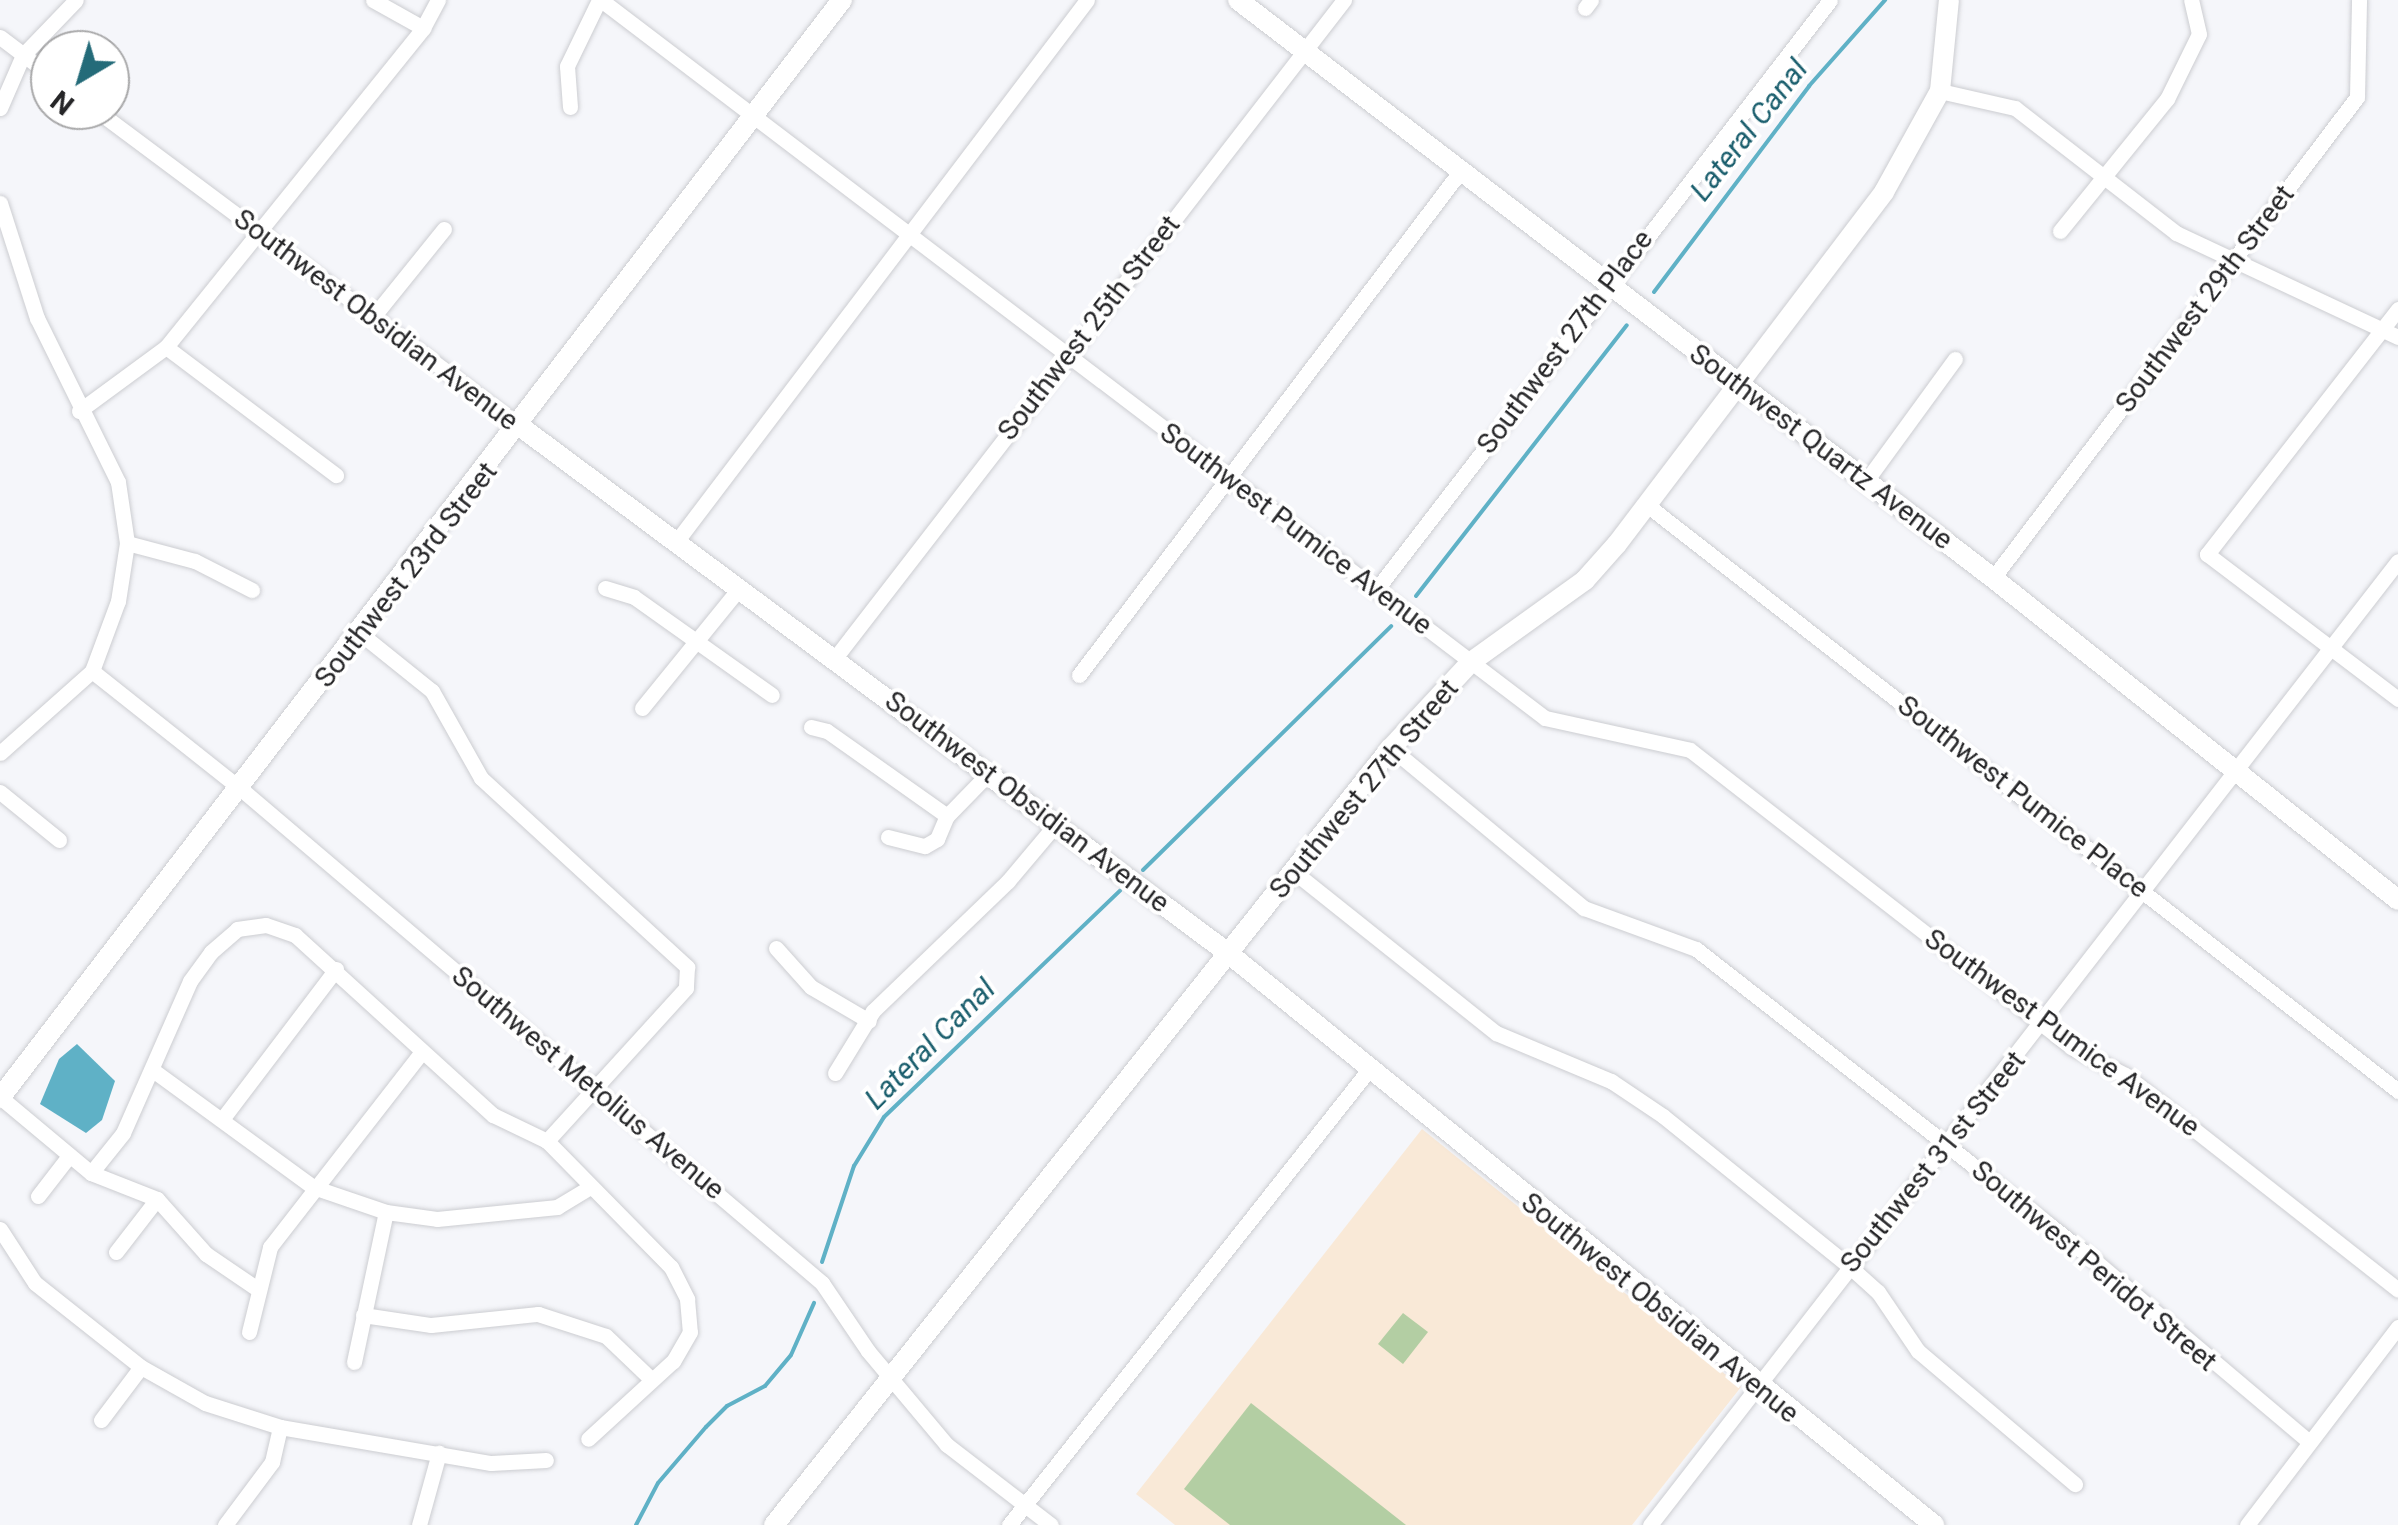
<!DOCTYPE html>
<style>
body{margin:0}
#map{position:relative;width:2398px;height:1525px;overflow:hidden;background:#f5f6fa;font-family:Roboto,sans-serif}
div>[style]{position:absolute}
.education>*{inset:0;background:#f9e9d7}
.green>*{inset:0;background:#b3cea3}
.water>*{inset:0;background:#5fb1c6}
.stream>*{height:4px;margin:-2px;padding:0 2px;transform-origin:2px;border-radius:2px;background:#5fb1c6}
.roads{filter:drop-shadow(0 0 2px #cccdd1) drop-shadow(0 0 2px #cccdd1)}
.street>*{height:15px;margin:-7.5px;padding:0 7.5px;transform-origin:7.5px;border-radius:7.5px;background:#fff}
.secondary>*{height:20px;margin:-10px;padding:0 10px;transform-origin:10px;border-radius:10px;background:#fff}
span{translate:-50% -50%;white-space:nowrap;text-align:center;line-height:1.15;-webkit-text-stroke:8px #fff;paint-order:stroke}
.street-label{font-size:28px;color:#262628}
.water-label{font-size:30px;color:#1a5e6d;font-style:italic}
.north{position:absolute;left:30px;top:30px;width:100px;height:100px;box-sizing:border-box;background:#fff;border:2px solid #a8a8a9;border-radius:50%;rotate:218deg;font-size:28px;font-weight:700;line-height:40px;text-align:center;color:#262628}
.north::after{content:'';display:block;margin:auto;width:35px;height:45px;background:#246b79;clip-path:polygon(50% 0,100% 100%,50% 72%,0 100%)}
</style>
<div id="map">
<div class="education">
<div style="clip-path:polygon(1422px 1129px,1741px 1387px,1632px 1525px,1175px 1525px,1136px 1494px)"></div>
</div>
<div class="green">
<div style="clip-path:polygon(1403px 1313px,1428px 1332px,1403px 1364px,1378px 1344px)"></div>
<div style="clip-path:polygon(1251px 1403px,1406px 1525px,1230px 1525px,1184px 1489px)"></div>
</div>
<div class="water">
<div style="clip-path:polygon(77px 1044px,115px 1081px,102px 1120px,86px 1133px,40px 1104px,59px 1059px)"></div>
</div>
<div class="stream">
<div style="left:1654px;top:292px;width:258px;rotate:-53deg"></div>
<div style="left:1809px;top:86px;width:115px;rotate:-48.5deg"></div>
<div style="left:1416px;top:596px;width:343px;rotate:-52.1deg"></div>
<div style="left:1143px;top:870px;width:348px;rotate:-44.5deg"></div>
<div style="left:822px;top:1262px;width:101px;rotate:-71.6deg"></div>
<div style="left:854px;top:1166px;width:57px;rotate:-58.5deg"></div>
<div style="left:884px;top:1117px;width:327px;rotate:-43.8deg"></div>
<div style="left:636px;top:1525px;width:47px;rotate:-62.4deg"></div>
<div style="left:658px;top:1483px;width:74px;rotate:-49.4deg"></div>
<div style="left:706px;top:1427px;width:30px;rotate:-45deg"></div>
<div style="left:727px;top:1406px;width:43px;rotate:-27.8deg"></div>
<div style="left:765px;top:1386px;width:40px;rotate:-50deg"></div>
<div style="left:791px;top:1355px;width:57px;rotate:-66.1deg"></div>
</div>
<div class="roads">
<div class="street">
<div style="left:373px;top:0;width:57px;rotate:29.2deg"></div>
<div style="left:601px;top:0;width:1186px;rotate:37.26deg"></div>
<div style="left:1545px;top:718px;width:148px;rotate:12.4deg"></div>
<div style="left:1690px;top:750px;width:483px;rotate:37.9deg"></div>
<div style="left:2071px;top:1047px;width:61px;rotate:27.4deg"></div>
<div style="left:2125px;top:1075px;width:347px;rotate:38.2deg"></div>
<div style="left:1585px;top:8px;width:10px;rotate:-53deg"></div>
<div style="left:0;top:37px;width:63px;rotate:37.2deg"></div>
<div style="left:1940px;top:91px;width:77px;rotate:12.8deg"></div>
<div style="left:2015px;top:108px;width:204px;rotate:37.8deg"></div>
<div style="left:2176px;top:233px;width:245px;rotate:25.1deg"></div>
<div style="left:570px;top:107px;width:41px;rotate:-94.2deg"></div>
<div style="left:567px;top:66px;width:73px;rotate:-64.1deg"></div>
<div style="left:0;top:108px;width:58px;rotate:-66.5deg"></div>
<div style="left:23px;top:55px;width:76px;rotate:-46.1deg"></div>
<div style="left:96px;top:110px;width:530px;rotate:36.72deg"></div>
<div style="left:0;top:203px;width:121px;rotate:72.2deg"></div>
<div style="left:37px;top:318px;width:183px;rotate:63.7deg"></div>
<div style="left:118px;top:482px;width:62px;rotate:81.6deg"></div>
<div style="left:127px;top:543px;width:59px;rotate:98.8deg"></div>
<div style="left:118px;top:601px;width:75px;rotate:110.4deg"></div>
<div style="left:92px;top:671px;width:123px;rotate:138.3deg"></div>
<div style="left:2060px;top:231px;width:170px;rotate:-51deg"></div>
<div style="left:2167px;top:99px;width:72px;rotate:-63.8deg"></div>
<div style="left:2199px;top:34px;width:35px;rotate:-103deg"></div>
<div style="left:2398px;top:309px;width:311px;rotate:127.9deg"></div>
<div style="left:2207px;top:554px;width:240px;rotate:37.2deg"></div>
<div style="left:373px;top:317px;width:113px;rotate:-51.1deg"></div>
<div style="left:166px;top:347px;width:213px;rotate:37deg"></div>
<div style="left:79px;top:411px;width:108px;rotate:-36.3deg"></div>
<div style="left:166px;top:347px;width:410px;rotate:-51.1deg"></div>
<div style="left:423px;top:28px;width:32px;rotate:-62deg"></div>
<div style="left:1866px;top:481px;width:151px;rotate:-53.9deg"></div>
<div style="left:1647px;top:505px;width:953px;rotate:37.96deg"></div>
<div style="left:676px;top:542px;width:680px;rotate:-52.83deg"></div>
<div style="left:127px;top:543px;width:70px;rotate:14.8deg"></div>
<div style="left:195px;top:561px;width:64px;rotate:27deg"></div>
<div style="left:1993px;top:578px;width:603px;rotate:-52.88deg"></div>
<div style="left:2357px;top:97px;width:97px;rotate:-88.8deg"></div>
<div style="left:605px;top:588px;width:30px;rotate:17deg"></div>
<div style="left:634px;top:597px;width:169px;rotate:35.4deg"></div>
<div style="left:1376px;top:590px;width:744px;rotate:-52.42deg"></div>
<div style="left:361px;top:634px;width:91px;rotate:38.8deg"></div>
<div style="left:432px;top:691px;width:100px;rotate:60.6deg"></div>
<div style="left:481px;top:778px;width:280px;rotate:42.5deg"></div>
<div style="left:687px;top:967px;width:21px;rotate:93deg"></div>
<div style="left:686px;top:988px;width:207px;rotate:132.3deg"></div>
<div style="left:835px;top:658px;width:832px;rotate:-52.28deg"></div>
<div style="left:92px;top:671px;width:190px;rotate:38.4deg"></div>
<div style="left:241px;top:789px;width:763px;rotate:40.37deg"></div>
<div style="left:822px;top:1283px;width:82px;rotate:55.9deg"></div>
<div style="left:868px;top:1351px;width:123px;rotate:50deg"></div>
<div style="left:947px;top:1445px;width:131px;rotate:37.6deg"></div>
<div style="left:1079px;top:675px;width:635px;rotate:-52.88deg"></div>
<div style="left:642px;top:708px;width:152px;rotate:-50.9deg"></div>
<div style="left:811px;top:727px;width:16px;rotate:14deg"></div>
<div style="left:827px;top:731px;width:147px;rotate:35.3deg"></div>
<div style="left:947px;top:816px;width:60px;rotate:-45.7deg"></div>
<div style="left:1391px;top:748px;width:251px;rotate:39.7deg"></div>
<div style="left:1584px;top:908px;width:119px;rotate:20.1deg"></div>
<div style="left:1696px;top:949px;width:505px;rotate:38deg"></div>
<div style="left:2094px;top:1260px;width:282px;rotate:40.2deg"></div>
<div style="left:0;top:792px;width:76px;rotate:39.1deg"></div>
<div style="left:888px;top:837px;width:38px;rotate:14deg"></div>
<div style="left:925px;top:846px;width:14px;rotate:-30deg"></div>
<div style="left:937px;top:839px;width:25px;rotate:-67deg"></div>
<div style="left:1293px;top:871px;width:260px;rotate:38.6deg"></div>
<div style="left:1496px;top:1033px;width:125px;rotate:22.7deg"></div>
<div style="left:1611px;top:1081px;width:63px;rotate:33.9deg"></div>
<div style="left:1663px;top:1116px;width:239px;rotate:38.9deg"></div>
<div style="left:1849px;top:1266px;width:39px;rotate:42deg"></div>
<div style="left:1878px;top:1292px;width:71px;rotate:55.9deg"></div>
<div style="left:1918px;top:1351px;width:206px;rotate:40.3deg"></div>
<div style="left:776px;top:948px;width:52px;rotate:48.1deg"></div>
<div style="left:811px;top:987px;width:67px;rotate:30.4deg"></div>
<div style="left:154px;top:1071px;width:197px;rotate:36.1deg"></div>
<div style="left:313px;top:1187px;width:77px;rotate:18.9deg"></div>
<div style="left:386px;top:1212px;width:51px;rotate:7.8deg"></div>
<div style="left:437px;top:1219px;width:121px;rotate:-5.7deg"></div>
<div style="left:557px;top:1207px;width:37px;rotate:-31deg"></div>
<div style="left:835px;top:1073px;width:73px;rotate:-58.5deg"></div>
<div style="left:873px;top:1011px;width:187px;rotate:-43.9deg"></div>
<div style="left:1008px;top:881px;width:75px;rotate:-49.9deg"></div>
<div style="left:0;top:1097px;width:119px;rotate:39.9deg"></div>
<div style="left:91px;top:1173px;width:71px;rotate:21.5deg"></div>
<div style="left:157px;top:1199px;width:74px;rotate:48.3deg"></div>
<div style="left:206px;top:1254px;width:60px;rotate:34.2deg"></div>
<div style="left:223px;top:1118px;width:187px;rotate:-52.8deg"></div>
<div style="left:91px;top:1173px;width:51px;rotate:-51.3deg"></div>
<div style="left:123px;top:1133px;width:166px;rotate:-66.2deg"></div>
<div style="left:190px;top:981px;width:36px;rotate:-54deg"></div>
<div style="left:211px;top:952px;width:35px;rotate:-41deg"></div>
<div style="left:237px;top:929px;width:29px;rotate:-8deg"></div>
<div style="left:266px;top:925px;width:31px;rotate:19deg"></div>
<div style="left:295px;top:935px;width:268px;rotate:42.3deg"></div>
<div style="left:493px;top:1115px;width:60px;rotate:25.7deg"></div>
<div style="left:547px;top:1141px;width:177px;rotate:45.5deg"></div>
<div style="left:671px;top:1267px;width:36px;rotate:63deg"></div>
<div style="left:687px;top:1299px;width:33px;rotate:85deg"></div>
<div style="left:690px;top:1332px;width:34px;rotate:120deg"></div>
<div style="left:673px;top:1361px;width:115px;rotate:137.5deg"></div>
<div style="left:38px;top:1196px;width:51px;rotate:-52.2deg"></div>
<div style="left:0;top:1229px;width:64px;rotate:57.1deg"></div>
<div style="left:35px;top:1283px;width:135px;rotate:38.4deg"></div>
<div style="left:141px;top:1367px;width:73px;rotate:29.4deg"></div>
<div style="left:205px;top:1403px;width:79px;rotate:17.7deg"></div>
<div style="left:280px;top:1427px;width:214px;rotate:9.7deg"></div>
<div style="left:491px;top:1463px;width:55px;rotate:-3.1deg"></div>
<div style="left:116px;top:1252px;width:67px;rotate:-52.3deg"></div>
<div style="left:363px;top:1315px;width:69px;rotate:8.4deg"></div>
<div style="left:431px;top:1325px;width:108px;rotate:-5.9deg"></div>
<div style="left:538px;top:1314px;width:71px;rotate:17.9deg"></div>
<div style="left:606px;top:1336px;width:61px;rotate:43.7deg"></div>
<div style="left:249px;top:1332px;width:88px;rotate:-76.1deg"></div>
<div style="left:270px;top:1247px;width:244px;rotate:-52.1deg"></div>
<div style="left:354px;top:1362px;width:153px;rotate:-78deg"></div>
<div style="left:101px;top:1420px;width:66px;rotate:-53deg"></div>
<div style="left:225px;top:1525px;width:79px;rotate:-53.3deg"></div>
<div style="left:272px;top:1462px;width:36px;rotate:-77deg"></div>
<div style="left:419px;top:1525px;width:75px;rotate:-74.5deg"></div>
<div style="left:1009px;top:1525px;width:577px;rotate:-51.68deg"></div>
<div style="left:1650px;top:1525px;width:1220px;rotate:-52.19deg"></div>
<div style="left:2247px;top:1525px;width:249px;rotate:-52.7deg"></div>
</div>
<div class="secondary">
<div style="left:1238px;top:0;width:951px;rotate:37.44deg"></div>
<div style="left:1993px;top:578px;width:517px;rotate:38.49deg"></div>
<div style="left:521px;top:427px;width:881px;rotate:36.65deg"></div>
<div style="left:1228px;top:953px;width:909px;rotate:39.01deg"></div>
<div style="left:0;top:1098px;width:1384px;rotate:-52.52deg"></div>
<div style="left:774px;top:1525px;width:992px;rotate:-51.55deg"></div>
<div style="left:1391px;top:748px;width:117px;rotate:-47.1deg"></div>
<div style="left:1471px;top:662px;width:140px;rotate:-35.7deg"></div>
<div style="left:1585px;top:580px;width:48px;rotate:-48.4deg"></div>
<div style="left:1617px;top:544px;width:442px;rotate:-52.8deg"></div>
<div style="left:1884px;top:192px;width:115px;rotate:-61deg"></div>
<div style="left:1940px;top:91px;width:91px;rotate:-84.4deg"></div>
</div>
</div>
<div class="street-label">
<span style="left:2205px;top:299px;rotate:-53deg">Southwest 29th Street</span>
<span style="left:376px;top:320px;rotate:37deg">Southwest Obsidian Avenue</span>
<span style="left:1089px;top:328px;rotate:-52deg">Southwest 25th Street</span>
<span style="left:1565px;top:342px;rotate:-53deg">Southwest 27th Place</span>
<span style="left:1821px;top:447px;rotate:37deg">Southwest Quartz Avenue</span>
<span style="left:1296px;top:529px;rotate:37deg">Southwest Pumice Avenue</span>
<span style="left:406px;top:575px;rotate:-52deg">Southwest 23rd Street</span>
<span style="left:1364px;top:789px;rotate:-50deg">Southwest 27th Street</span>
<span style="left:2023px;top:797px;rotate:38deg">Southwest Pumice Place</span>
<span style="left:1027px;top:802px;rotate:37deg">Southwest Obsidian Avenue</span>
<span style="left:2062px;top:1033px;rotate:36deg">Southwest Pumice Avenue</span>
<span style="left:588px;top:1083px;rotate:40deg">Southwest Metolius Avenue</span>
<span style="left:1933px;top:1162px;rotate:-51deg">Southwest 31st Street</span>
<span style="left:2094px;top:1266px;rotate:40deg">Southwest Peridot Street</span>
<span style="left:1660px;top:1308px;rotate:39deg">Southwest Obsidian Avenue</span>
</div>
<div class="water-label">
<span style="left:1749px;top:130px;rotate:-52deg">Lateral Canal</span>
<span style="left:930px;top:1044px;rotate:-45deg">Lateral Canal</span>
</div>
<div class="north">N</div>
</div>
